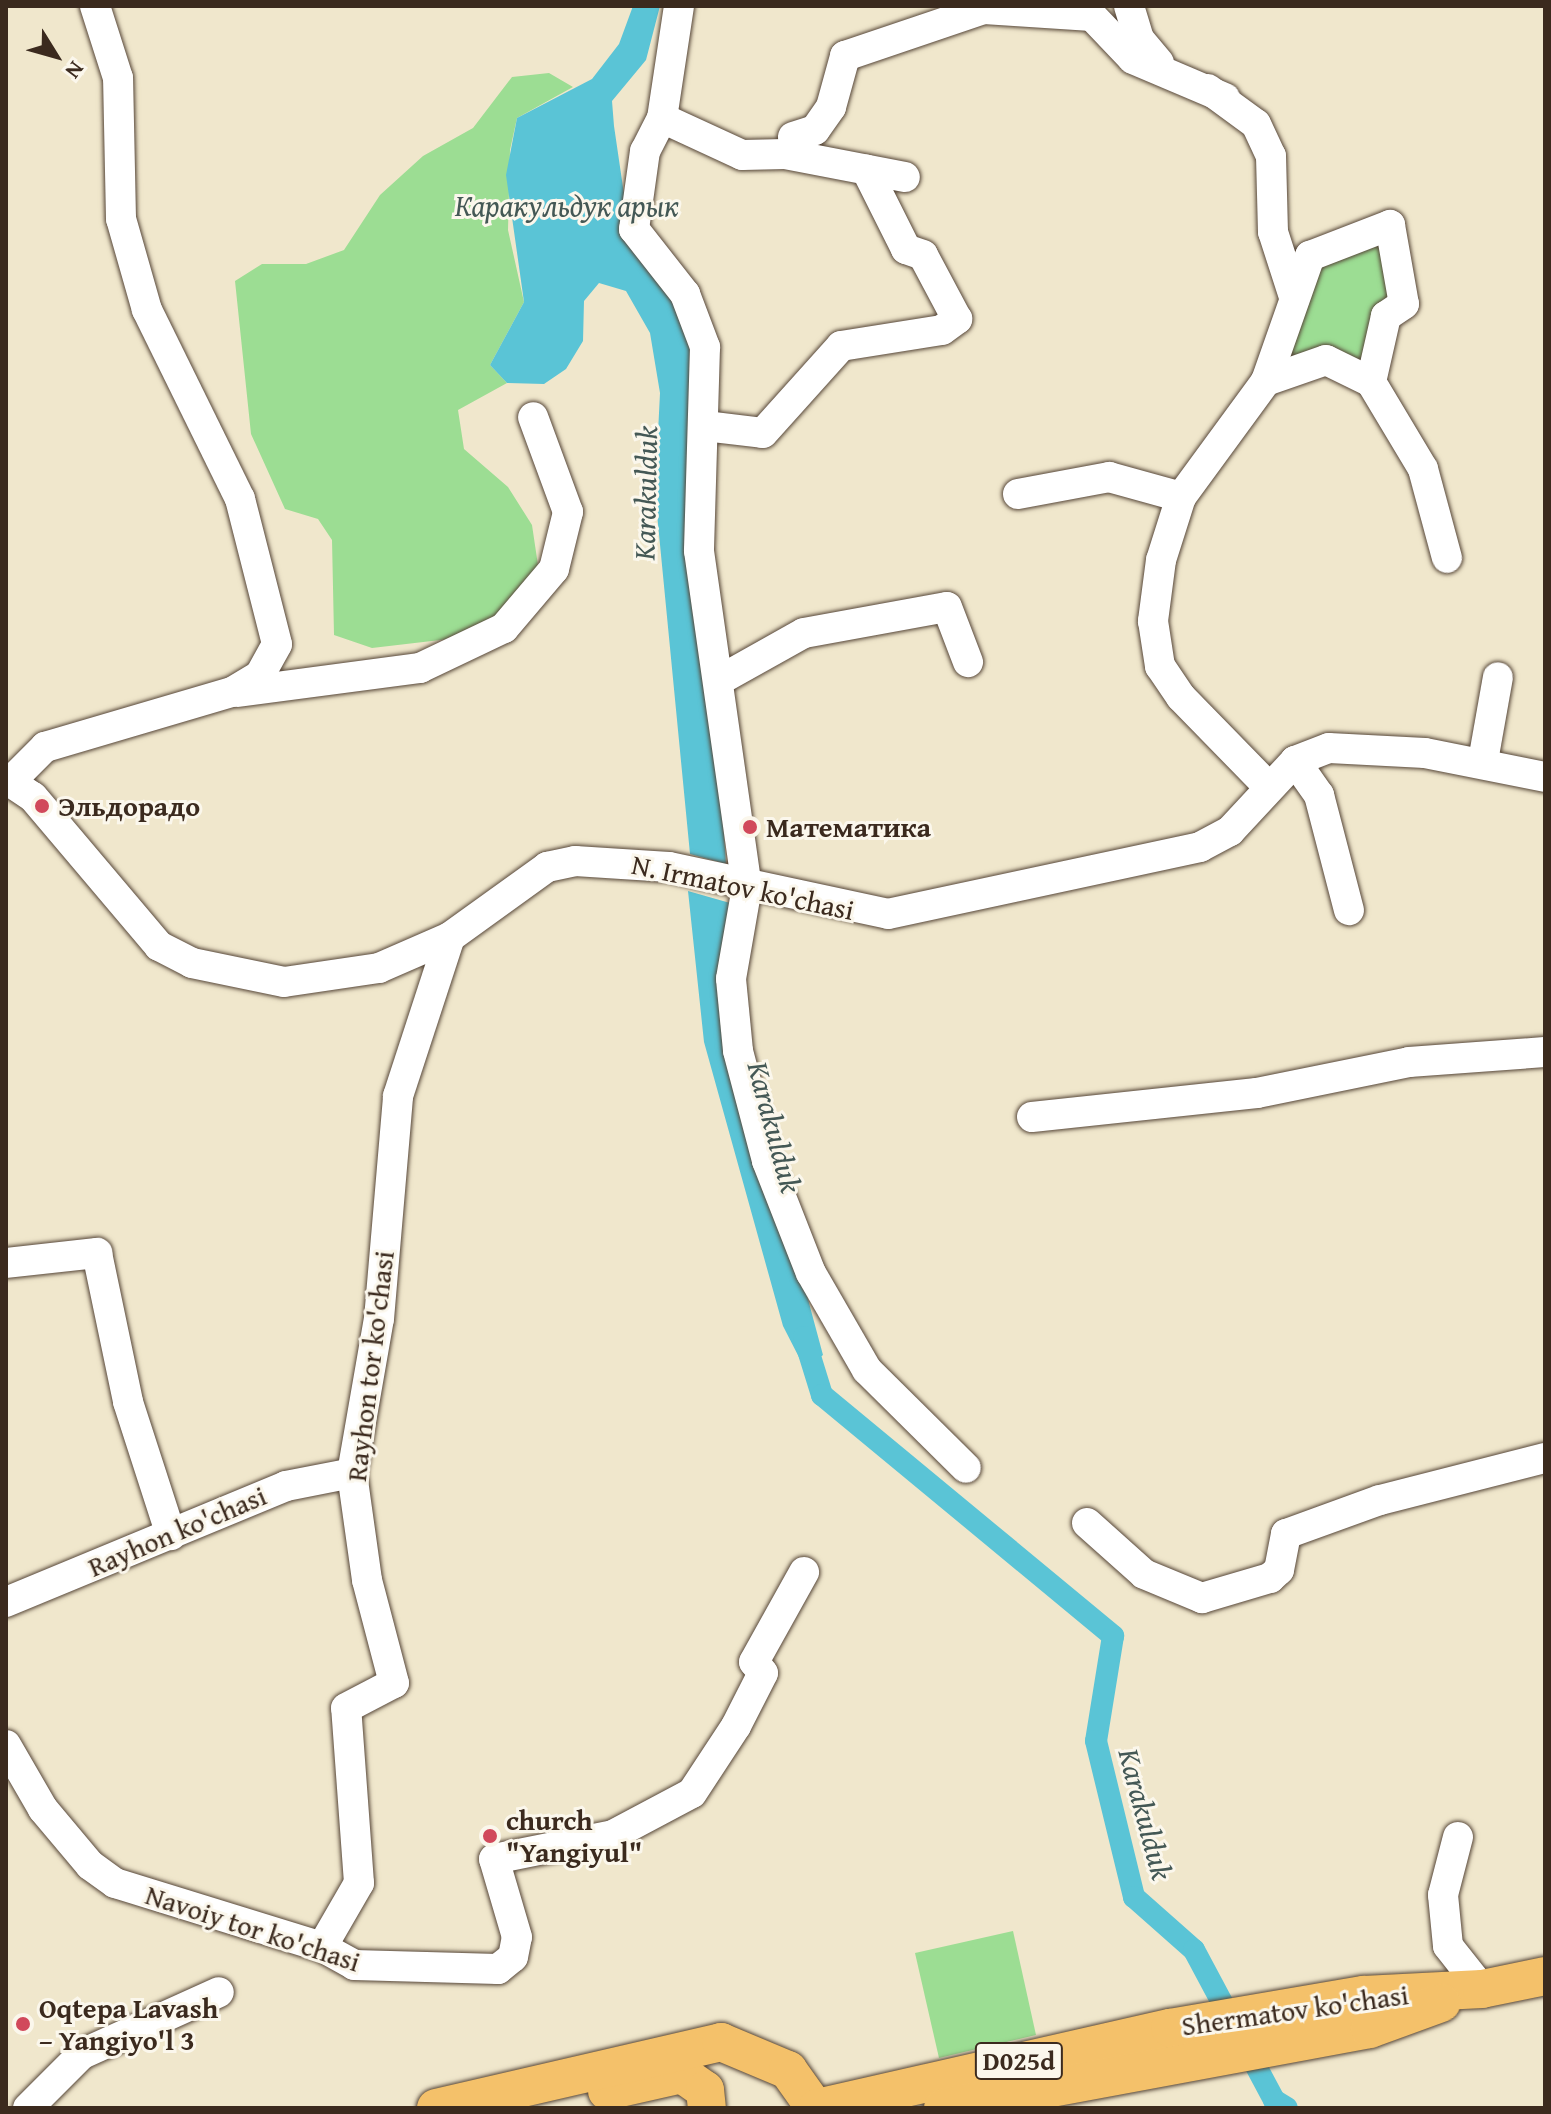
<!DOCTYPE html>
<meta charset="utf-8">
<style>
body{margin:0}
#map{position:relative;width:1551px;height:2114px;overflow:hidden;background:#f0e7cc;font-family:"Gentium Book Plus",serif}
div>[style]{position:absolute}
.green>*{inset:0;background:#9cdd93}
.water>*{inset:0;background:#5ac4d6}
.canal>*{height:22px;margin:-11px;padding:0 11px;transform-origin:11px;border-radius:11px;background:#5ac4d6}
.roads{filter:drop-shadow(0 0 2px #564638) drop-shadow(0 0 2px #564638)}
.minor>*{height:30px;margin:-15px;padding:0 15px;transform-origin:15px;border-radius:15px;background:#fff}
.major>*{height:38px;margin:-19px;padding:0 19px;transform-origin:19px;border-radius:19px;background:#f4c16a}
.dots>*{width:22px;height:22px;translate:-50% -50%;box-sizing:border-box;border:4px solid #fbf7ec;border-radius:50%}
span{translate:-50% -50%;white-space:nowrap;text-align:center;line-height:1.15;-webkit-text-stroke:6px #fbf7ec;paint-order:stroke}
.shield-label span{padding:2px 6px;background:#fbf7ec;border:2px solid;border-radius:6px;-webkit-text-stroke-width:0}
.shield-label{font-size:26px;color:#3b2a1e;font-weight:700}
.poi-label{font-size:28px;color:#3b2a1e;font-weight:700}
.left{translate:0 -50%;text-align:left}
.street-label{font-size:28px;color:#3b2a1e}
.water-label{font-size:30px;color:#445855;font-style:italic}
.frame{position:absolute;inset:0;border:8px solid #3b2a1e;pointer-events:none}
.north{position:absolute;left:16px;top:16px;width:80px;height:80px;-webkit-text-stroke:6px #fbf7ec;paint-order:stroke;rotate:127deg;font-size:22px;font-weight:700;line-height:32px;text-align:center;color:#3b2a1e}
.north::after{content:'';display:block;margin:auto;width:28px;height:36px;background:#3b2a1e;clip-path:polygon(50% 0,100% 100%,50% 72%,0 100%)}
</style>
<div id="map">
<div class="green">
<div style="clip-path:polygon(549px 73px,573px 87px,517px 118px,510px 150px,508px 230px,524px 302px,490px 365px,507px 383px,458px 410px,464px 449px,508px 487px,532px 525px,539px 572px,520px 602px,466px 637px,372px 648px,334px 635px,332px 540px,318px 519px,285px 509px,251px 434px,235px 281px,262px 264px,306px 264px,344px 250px,380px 195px,423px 156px,473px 128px,512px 77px)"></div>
<div style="clip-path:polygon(1382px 239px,1392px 299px,1363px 367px,1280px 362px,1318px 264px)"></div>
<div style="clip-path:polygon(1013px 1931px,1036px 2035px,939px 2058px,915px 1953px)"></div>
</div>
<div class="water">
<div style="clip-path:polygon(633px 6px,660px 6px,646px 60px,612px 101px,614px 126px,625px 201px,688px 308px,726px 864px,690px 854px,655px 493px,660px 393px,650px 333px,626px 291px,599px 283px,584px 301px,583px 341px,566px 369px,544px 384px,507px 383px,490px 365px,524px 302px,506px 175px,517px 118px,592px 79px,619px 44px)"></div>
<div style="clip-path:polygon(688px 891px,730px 903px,722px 980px,823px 1355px,805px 1369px,783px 1326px,704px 1042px)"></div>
</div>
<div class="canal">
<div style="left:804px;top:1337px;width:61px;rotate:72.8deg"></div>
<div style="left:822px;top:1395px;width:378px;rotate:39.6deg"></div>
<div style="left:1113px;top:1636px;width:106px;rotate:99.2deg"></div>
<div style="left:1096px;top:1741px;width:161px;rotate:76.3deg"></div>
<div style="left:1134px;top:1897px;width:80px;rotate:41.5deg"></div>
<div style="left:1194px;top:1950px;width:170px;rotate:61.9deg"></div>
<div style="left:1274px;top:2100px;width:15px;rotate:32deg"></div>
</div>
<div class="roads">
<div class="minor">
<div style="left:679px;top:6px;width:113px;rotate:98.6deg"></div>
<div style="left:662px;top:118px;width:37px;rotate:117deg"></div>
<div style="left:645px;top:151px;width:79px;rotate:98deg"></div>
<div style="left:634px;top:229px;width:83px;rotate:51.9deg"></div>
<div style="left:685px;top:294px;width:57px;rotate:69.3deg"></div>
<div style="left:705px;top:347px;width:204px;rotate:91.7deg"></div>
<div style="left:699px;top:551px;width:339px;rotate:81.9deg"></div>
<div style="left:747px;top:887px;width:93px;rotate:99.9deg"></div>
<div style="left:731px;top:979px;width:72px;rotate:84.4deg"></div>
<div style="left:738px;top:1051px;width:114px;rotate:75.2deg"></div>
<div style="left:767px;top:1161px;width:120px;rotate:68.6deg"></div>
<div style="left:811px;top:1273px;width:112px;rotate:60deg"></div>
<div style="left:867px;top:1370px;width:139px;rotate:44.7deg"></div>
<div style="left:1129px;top:6px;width:34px;rotate:73deg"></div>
<div style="left:1139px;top:39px;width:31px;rotate:50deg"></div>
<div style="left:1208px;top:89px;width:59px;rotate:36.1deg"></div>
<div style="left:1256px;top:124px;width:35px;rotate:65deg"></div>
<div style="left:1271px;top:156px;width:76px;rotate:88.5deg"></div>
<div style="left:1273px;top:232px;width:68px;rotate:72.1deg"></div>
<div style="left:662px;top:118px;width:88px;rotate:24.8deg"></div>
<div style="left:742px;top:155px;width:43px;rotate:-1.3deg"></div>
<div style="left:785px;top:154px;width:122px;rotate:10.9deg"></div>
<div style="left:793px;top:137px;width:23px;rotate:-18deg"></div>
<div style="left:815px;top:130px;width:28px;rotate:-55deg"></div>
<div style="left:831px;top:107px;width:53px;rotate:-74.6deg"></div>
<div style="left:845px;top:56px;width:147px;rotate:-18.7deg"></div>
<div style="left:984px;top:9px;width:108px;rotate:3.7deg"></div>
<div style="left:1092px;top:16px;width:59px;rotate:46.4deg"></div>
<div style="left:1133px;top:59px;width:100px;rotate:23deg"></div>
<div style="left:1390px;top:225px;width:80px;rotate:80deg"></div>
<div style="left:1404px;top:304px;width:22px;rotate:146deg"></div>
<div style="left:1386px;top:316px;width:68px;rotate:102.8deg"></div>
<div style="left:1371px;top:382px;width:50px;rotate:-153.9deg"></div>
<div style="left:1326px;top:360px;width:64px;rotate:160.7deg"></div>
<div style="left:1266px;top:381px;width:133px;rotate:-70.6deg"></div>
<div style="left:1310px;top:256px;width:86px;rotate:-21.2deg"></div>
<div style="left:1266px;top:381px;width:144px;rotate:126.2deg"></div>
<div style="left:1181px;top:497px;width:66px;rotate:107.6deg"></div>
<div style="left:1161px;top:560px;width:62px;rotate:97.5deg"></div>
<div style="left:1153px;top:621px;width:46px;rotate:81.2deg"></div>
<div style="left:1160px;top:666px;width:37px;rotate:56deg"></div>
<div style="left:1181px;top:697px;width:124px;rotate:45.7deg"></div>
<div style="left:1371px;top:382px;width:101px;rotate:59.1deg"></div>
<div style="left:1423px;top:469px;width:92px;rotate:74.9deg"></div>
<div style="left:705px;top:426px;width:58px;rotate:6.9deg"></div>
<div style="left:763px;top:433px;width:117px;rotate:-48.1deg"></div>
<div style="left:841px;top:346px;width:102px;rotate:-9deg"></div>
<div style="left:942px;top:330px;width:19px;rotate:-36deg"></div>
<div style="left:957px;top:319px;width:72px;rotate:-118deg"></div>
<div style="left:923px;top:255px;width:18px;rotate:-161deg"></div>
<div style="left:906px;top:249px;width:89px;rotate:-116.6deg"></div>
<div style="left:1018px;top:494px;width:93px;rotate:-10.6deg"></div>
<div style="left:1109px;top:477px;width:75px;rotate:15.5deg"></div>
<div style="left:718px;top:681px;width:98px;rotate:-29.2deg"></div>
<div style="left:804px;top:633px;width:145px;rotate:-10.3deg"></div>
<div style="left:947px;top:607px;width:59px;rotate:69.1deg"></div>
<div style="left:238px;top:692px;width:184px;rotate:-7.5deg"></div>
<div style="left:420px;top:668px;width:93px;rotate:-25.5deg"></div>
<div style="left:504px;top:628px;width:77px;rotate:-49.7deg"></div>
<div style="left:554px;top:569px;width:59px;rotate:-76.2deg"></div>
<div style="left:568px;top:512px;width:101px;rotate:-110.2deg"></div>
<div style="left:1295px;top:761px;width:42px;rotate:54.8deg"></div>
<div style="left:1319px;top:795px;width:119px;rotate:75.4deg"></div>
<div style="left:1483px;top:761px;width:85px;rotate:-79.9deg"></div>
<div style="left:6px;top:779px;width:32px;rotate:34deg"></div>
<div style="left:33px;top:797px;width:195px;rotate:49.8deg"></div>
<div style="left:159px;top:946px;width:37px;rotate:27deg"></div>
<div style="left:192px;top:963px;width:94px;rotate:11.7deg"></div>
<div style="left:284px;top:982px;width:96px;rotate:-8.4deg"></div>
<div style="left:379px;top:968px;width:77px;rotate:-23.6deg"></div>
<div style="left:450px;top:937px;width:120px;rotate:-35.8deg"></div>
<div style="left:547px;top:867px;width:29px;rotate:-12deg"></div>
<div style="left:575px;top:861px;width:94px;rotate:3.7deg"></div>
<div style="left:669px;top:867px;width:224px;rotate:12.1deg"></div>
<div style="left:888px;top:914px;width:319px;rotate:-12.1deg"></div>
<div style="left:1200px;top:847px;width:34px;rotate:-28deg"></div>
<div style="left:1230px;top:831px;width:96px;rotate:-47.1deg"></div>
<div style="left:1295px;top:761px;width:36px;rotate:-21deg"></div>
<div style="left:1329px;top:748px;width:96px;rotate:3deg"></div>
<div style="left:1425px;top:753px;width:122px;rotate:11.3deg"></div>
<div style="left:12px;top:780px;width:47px;rotate:-45deg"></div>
<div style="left:45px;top:747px;width:195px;rotate:-16.4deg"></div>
<div style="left:232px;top:692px;width:33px;rotate:-31deg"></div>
<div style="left:260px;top:675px;width:35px;rotate:-61deg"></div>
<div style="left:277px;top:644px;width:150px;rotate:-104.3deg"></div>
<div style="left:240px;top:499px;width:211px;rotate:-116.2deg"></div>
<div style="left:147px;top:310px;width:95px;rotate:-105.9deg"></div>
<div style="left:121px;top:219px;width:141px;rotate:-91.2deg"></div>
<div style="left:118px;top:78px;width:76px;rotate:-107.7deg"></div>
<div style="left:1032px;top:1117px;width:226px;rotate:-6.1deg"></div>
<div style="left:1257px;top:1093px;width:155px;rotate:-11.5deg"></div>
<div style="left:1409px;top:1062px;width:136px;rotate:-4.2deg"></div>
<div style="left:6px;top:1263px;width:92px;rotate:-6.3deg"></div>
<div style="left:97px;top:1253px;width:152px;rotate:78.2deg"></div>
<div style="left:128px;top:1402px;width:140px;rotate:72.1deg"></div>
<div style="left:1087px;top:1523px;width:76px;rotate:41.8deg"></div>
<div style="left:1144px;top:1574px;width:63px;rotate:22.5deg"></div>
<div style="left:1202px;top:1598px;width:71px;rotate:-16.4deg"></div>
<div style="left:1270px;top:1578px;width:12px;rotate:-42deg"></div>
<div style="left:1279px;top:1570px;width:37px;rotate:-79deg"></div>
<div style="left:1286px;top:1534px;width:100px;rotate:-19.9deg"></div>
<div style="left:1380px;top:1500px;width:170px;rotate:-14.3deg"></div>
<div style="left:6px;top:1602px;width:303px;rotate:-22.5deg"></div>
<div style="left:286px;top:1486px;width:67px;rotate:-11.1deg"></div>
<div style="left:6px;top:1745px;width:74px;rotate:60deg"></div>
<div style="left:43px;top:1809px;width:73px;rotate:50deg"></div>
<div style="left:90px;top:1865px;width:31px;rotate:36deg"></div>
<div style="left:115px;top:1883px;width:217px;rotate:17.2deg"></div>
<div style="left:322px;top:1947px;width:37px;rotate:29deg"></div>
<div style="left:354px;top:1965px;width:144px;rotate:1.6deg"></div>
<div style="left:498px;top:1969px;width:19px;rotate:-39deg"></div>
<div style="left:513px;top:1957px;width:20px;rotate:-79deg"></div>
<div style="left:517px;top:1937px;width:81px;rotate:-106.4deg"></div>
<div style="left:494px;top:1859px;width:121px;rotate:-11.4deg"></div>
<div style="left:613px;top:1835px;width:89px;rotate:-28deg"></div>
<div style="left:692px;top:1793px;width:80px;rotate:-56.7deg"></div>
<div style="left:736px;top:1726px;width:59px;rotate:-63deg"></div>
<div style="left:763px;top:1673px;width:14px;rotate:-129deg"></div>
<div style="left:754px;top:1662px;width:103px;rotate:-60.9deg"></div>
<div style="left:1458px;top:1837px;width:60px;rotate:104.5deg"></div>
<div style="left:1443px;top:1895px;width:51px;rotate:84.4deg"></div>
<div style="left:1448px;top:1946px;width:55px;rotate:51.7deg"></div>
<div style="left:322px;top:1947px;width:74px;rotate:-60deg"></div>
<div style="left:359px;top:1883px;width:175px;rotate:-94.2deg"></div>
<div style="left:346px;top:1708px;width:54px;rotate:-27.5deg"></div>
<div style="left:394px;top:1683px;width:106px;rotate:-104.7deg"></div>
<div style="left:367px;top:1580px;width:108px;rotate:-98deg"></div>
<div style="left:352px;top:1473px;width:156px;rotate:-80.1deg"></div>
<div style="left:379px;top:1319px;width:224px;rotate:-85.1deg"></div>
<div style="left:398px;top:1096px;width:167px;rotate:-71.9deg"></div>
<div style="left:28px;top:2108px;width:76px;rotate:-45deg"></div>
<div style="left:82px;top:2054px;width:150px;rotate:-24.3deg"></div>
</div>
<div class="major">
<div style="left:607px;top:2091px;width:77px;rotate:-12.8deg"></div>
<div style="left:682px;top:2074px;width:28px;rotate:35deg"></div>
<div style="left:705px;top:2090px;width:18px;rotate:84deg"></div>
<div style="left:436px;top:2108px;width:293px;rotate:-13deg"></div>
<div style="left:721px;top:2042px;width:73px;rotate:22.7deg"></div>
<div style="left:788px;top:2070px;width:47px;rotate:54.6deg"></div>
<div style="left:817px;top:2108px;width:362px;rotate:-12.8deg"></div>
<div style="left:1170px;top:2028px;width:197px;rotate:-9.7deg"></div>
<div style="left:1364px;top:1995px;width:118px;rotate:-2.9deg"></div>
<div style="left:1482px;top:1989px;width:64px;rotate:-11.7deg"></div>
<div style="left:943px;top:2108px;width:434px;rotate:-10.5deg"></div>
<div style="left:1370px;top:2029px;width:76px;rotate:-20.1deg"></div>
</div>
</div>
<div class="dots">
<div style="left:42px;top:806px;background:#d1495b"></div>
<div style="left:750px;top:827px;background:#d1495b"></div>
<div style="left:490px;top:1836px;background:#d1495b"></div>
<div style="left:23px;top:2024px;background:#d1495b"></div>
</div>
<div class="shield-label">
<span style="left:1019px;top:2061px">D025d</span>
</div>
<div class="poi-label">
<span class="left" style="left:58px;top:806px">Эльдорадо</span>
<span class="left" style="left:766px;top:827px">Математика</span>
<span class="left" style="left:506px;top:1836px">church<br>"Yangiyul"</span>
<span class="left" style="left:39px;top:2024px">Oqtepa Lavash<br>– Yangiyo'l 3</span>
</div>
<div class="street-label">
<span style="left:743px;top:887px;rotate:12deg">N. Irmatov ko'chasi</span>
<span style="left:370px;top:1366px;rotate:-83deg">Rayhon tor ko'chasi</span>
<span style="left:177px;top:1531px;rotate:-23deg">Rayhon ko'chasi</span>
<span style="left:253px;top:1928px;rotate:18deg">Navoiy tor ko'chasi</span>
<span style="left:1295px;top:2010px;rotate:-8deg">Shermatov ko'chasi</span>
</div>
<div class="water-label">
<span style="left:567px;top:205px">Каракульдук арык</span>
<span style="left:645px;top:493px;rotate:-89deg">Karakulduk</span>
<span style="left:775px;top:1127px;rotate:75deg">Karakulduk</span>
<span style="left:1146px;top:1814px;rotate:75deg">Karakulduk</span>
</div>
<div class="frame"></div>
<div class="north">N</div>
</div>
